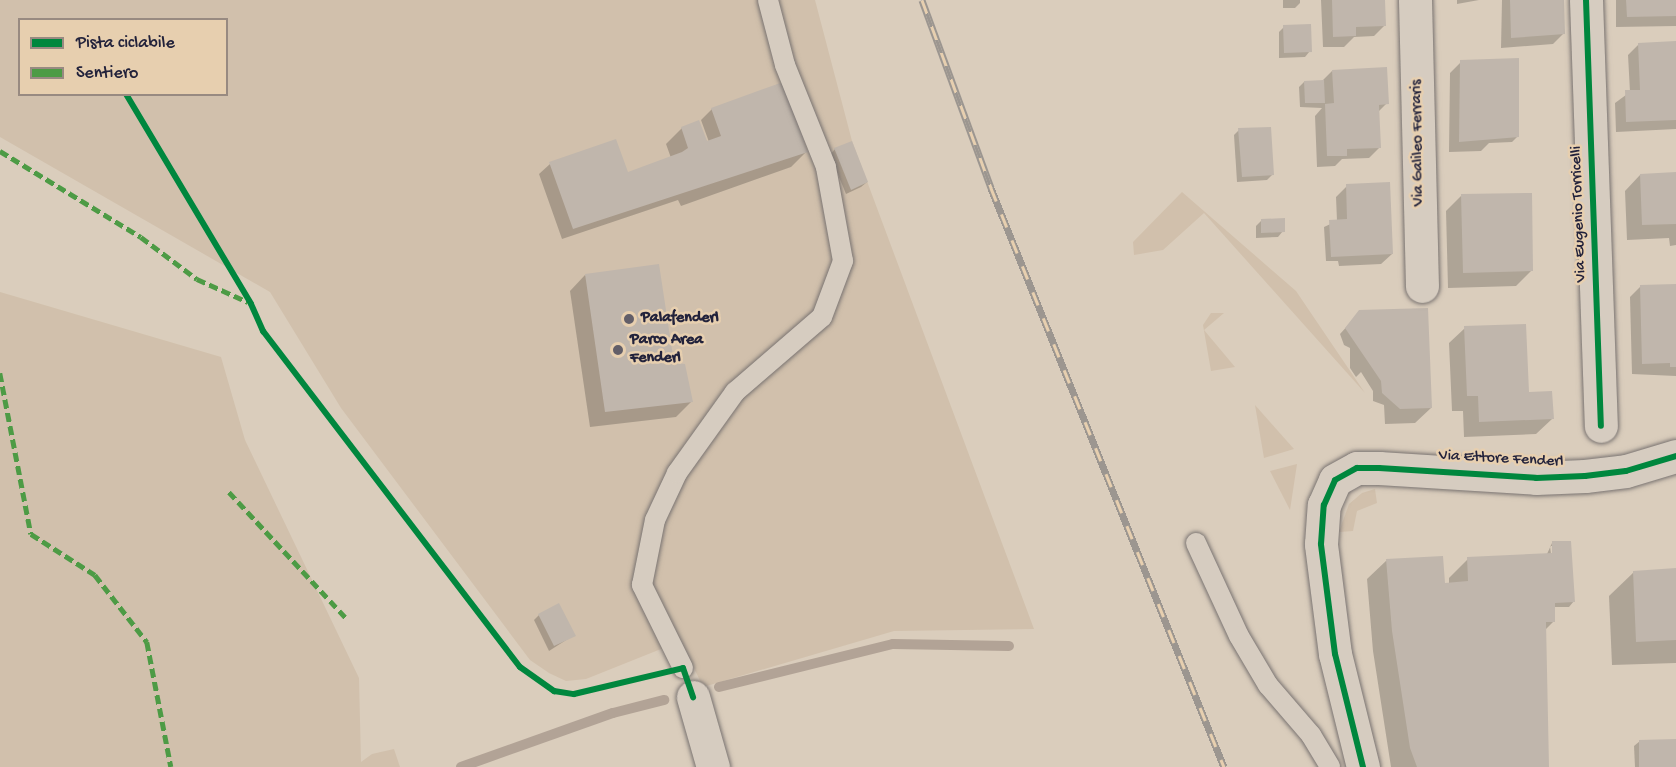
<!DOCTYPE html>
<style>
body{margin:0}
#map{position:relative;width:1676px;height:767px;overflow:hidden;background:#dacdbc;font-family:"Gochi Hand",sans-serif}
div>[style]{position:absolute}
.green>*{inset:0;background:#d1c0ac}
.shadow>*{inset:0;background:#0003}
.stream>*{height:10px;margin:-5px;padding:0 5px;transform-origin:5px;border-radius:5px;background:#b2a396}
.building>*{inset:0;background:#c0b6ac}
.roads{filter:drop-shadow(0 0 2px #797371) drop-shadow(0 0 2px #797371)}
.service>*{height:20px;margin:-10px;padding:0 10px;transform-origin:10px;border-radius:10px;background:#d6ccc0}
.minor>*{height:33px;margin:-16.5px;padding:0 16.5px;transform-origin:16.5px;border-radius:16.5px;background:#d6ccc0}
.rail>*{height:7px;margin-top:-3.5px;transform-origin:0;background:repeating-linear-gradient(90deg,#e7cfaf 0 14px,#9c9690 0 28px);box-sizing:border-box;border-block:2px solid #9c9690}
.quiet>*{height:4.5px;margin-top:-2.25px;transform-origin:0;background:repeating-linear-gradient(90deg,#4d9b45 0 9px,transparent 0 13.5px)}
.cycleway>*{height:6px;margin:-3px;padding:0 3px;transform-origin:3px;border-radius:3px;background:#00873e}
.dots>*{width:16px;height:16px;translate:-50% -50%;box-sizing:border-box;border:3px solid #e7cfaf;border-radius:50%}
span{translate:-50% -50%;white-space:nowrap;text-align:center;line-height:1.15;-webkit-text-stroke:5px #e7cfaf;paint-order:stroke}
.street-label{font-size:16px;color:#22223b}
.poi-label{font-size:16px;color:#22223b;font-weight:700}
.left{translate:0 -50%;text-align:left}
.legend{position:absolute;left:18px;top:18px;width:210px;height:78px;box-sizing:border-box;background:#e7cfaf;border:2px solid #988a81;margin:0;padding:8px 10px;list-style:none;font-size:18px;color:#22223b}
.legend li{display:flex;align-items:center;gap:12px;height:30px}
.legend b{width:30px;border:2px solid #988a81}
</style>
<div id="map">
<div class="green">
<div style="clip-path:polygon(evenodd,0 0,815px 0,852px 141px,1034px 629px,894px 631px,703px 687px,681px 641px,586px 679px,566px 681px,549px 673px,530px 660px,341px 408px,270px 292px,0 137px,0 0,20px 20px,226px 20px,226px 94px,20px 94px,20px 20px)"></div>
<div style="clip-path:polygon(1182px 192px,1296px 291px,1365px 393px,1204px 213px,1163px 250px,1134px 255px,1133px 242px)"></div>
<div style="clip-path:polygon(0 292px,221px 357px,245px 440px,359px 678px,361px 762px,372px 754px,394px 749px,400px 767px,0 767px)"></div>
<div style="clip-path:polygon(1211px 313px,1224px 313px,1204px 330px,1235px 367px,1211px 371px,1203px 325px)"></div>
<div style="clip-path:polygon(1255px 405px,1294px 449px,1264px 458px)"></div>
<div style="clip-path:polygon(1297px 464px,1290px 510px,1270px 471px)"></div>
<div style="clip-path:polygon(1375px 489px,1377px 503px,1357px 511px,1353px 531px,1339px 532px,1349px 504px,1362px 493px)"></div>
</div>
<div class="shadow">
<div style="clip-path:polygon(1283px 0,1300px 0,1300px 3px,1295px 8px,1283px 8px)"></div>
<div style="clip-path:polygon(1321px 0,1382px 0,1385px 25px,1374px 36px,1354px 37px,1344px 47px,1323px 47px)"></div>
<div style="clip-path:polygon(1457px 0,1479px 0,1457px 4px)"></div>
<div style="clip-path:polygon(1502px 0,1562px 0,1564px 33px,1553px 44px,1501px 48px)"></div>
<div style="clip-path:polygon(1616px 0,1676px 0,1676px 26px,1616px 27px)"></div>
<div style="clip-path:polygon(1284px 27px,1310px 51px,1305px 57px,1279px 58px,1279px 32px)"></div>
<div style="clip-path:polygon(1676px 43px,1676px 129px,1616px 132px,1615px 103px,1630px 92px,1628px 55px,1639px 44px)"></div>
<div style="clip-path:polygon(1517px 59px,1517px 137px,1512px 142px,1489px 143px,1481px 151px,1449px 152px,1450px 73px,1461px 62px)"></div>
<div style="clip-path:polygon(1332px 71px,1387px 103px,1378px 112px,1380px 147px,1369px 158px,1342px 159px,1335px 166px,1317px 167px,1315px 116px,1322px 108px,1300px 107px,1299px 87px,1304px 82px,1322px 81px)"></div>
<div style="clip-path:polygon(712px 109px,806px 152px,791px 167px,681px 206px,678px 200px,562px 239px,539px 174px,550px 164px,627px 174px,671px 158px,666px 144px,682px 128px,709px 142px,701px 120px)"></div>
<div style="clip-path:polygon(1239px 130px,1272px 175px,1267px 180px,1237px 182px,1234px 135px)"></div>
<div style="clip-path:polygon(835px 149px,867px 182px,861px 187px,846px 194px,830px 155px)"></div>
<div style="clip-path:polygon(1676px 174px,1676px 245px,1670px 246px,1669px 238px,1627px 240px,1625px 191px,1640px 175px)"></div>
<div style="clip-path:polygon(1347px 186px,1392px 254px,1381px 264px,1339px 266px,1338px 261px,1326px 261px,1324px 227px,1337px 221px,1336px 197px)"></div>
<div style="clip-path:polygon(1461px 196px,1532px 270px,1516px 286px,1448px 288px,1446px 211px)"></div>
<div style="clip-path:polygon(1261px 221px,1283px 231px,1278px 237px,1256px 238px,1256px 226px)"></div>
<div style="clip-path:polygon(585px 275px,673px 365px,692px 401px,676px 417px,590px 427px,570px 291px)"></div>
<div style="clip-path:polygon(1676px 285px,1676px 376px,1632px 374px,1630px 297px,1641px 286px)"></div>
<div style="clip-path:polygon(1360px 312px,1431px 408px,1415px 423px,1385px 424px,1384px 405px,1373px 401px,1373px 391px,1361px 372px,1356px 377px,1350px 368px,1350px 348px,1344px 345px,1340px 334px)"></div>
<div style="clip-path:polygon(1465px 328px,1552px 419px,1536px 434px,1464px 437px,1463px 411px,1452px 411px,1449px 343px)"></div>
<div style="clip-path:polygon(evenodd,1570px 542px,1574px 601px,1569px 607px,1553px 607px,1554px 621px,1545px 630px,1548px 767px,1391px 767px,1373px 651px,1367px 579px,1387px 560px,1441px 558px,1444px 584px,1449px 584px,1449px 578px,1468px 559px,1547px 554px,1552px 543px,1570px 542px,1550px 546px,1553px 546px,1554px 554px,1551px 554px,1550px 546px)"></div>
<div style="clip-path:polygon(1676px 570px,1676px 663px,1612px 665px,1609px 596px,1634px 572px)"></div>
<div style="clip-path:polygon(539px 615px,574px 635px,549px 651px,534px 620px)"></div>
<div style="clip-path:polygon(1676px 740px,1676px 767px,1635px 767px,1634px 746px,1640px 741px)"></div>
</div>
<div class="stream">
<div style="left:719px;top:687px;width:179px;rotate:-13.9deg"></div>
<div style="left:893px;top:644px;width:116px;rotate:1deg"></div>
<div style="left:461px;top:767px;width:161px;rotate:-19.6deg"></div>
<div style="left:613px;top:713px;width:53px;rotate:-14.3deg"></div>
</div>
<div class="building">
<div style="clip-path:polygon(1332px 0,1385px 0,1386px 26px,1356px 27px,1356px 36px,1333px 37px)"></div>
<div style="clip-path:polygon(1510px 0,1564px 0,1565px 34px,1511px 38px)"></div>
<div style="clip-path:polygon(1626px 0,1676px 0,1676px 16px,1627px 17px)"></div>
<div style="clip-path:polygon(1311px 24px,1312px 52px,1284px 53px,1283px 25px)"></div>
<div style="clip-path:polygon(1676px 41px,1676px 120px,1626px 122px,1625px 90px,1640px 90px,1638px 43px)"></div>
<div style="clip-path:polygon(1519px 58px,1519px 137px,1459px 142px,1460px 60px)"></div>
<div style="clip-path:polygon(1387px 67px,1389px 104px,1379px 105px,1381px 148px,1347px 149px,1347px 156px,1327px 156px,1325px 104px,1334px 103px,1332px 70px)"></div>
<div style="clip-path:polygon(1324px 80px,1325px 103px,1305px 103px,1304px 81px)"></div>
<div style="clip-path:polygon(783px 82px,808px 152px,573px 229px,549px 162px,616px 139px,628px 172px,682px 152px,688px 148px,681px 127px,699px 120px,707px 141px,721px 136px,711px 108px)"></div>
<div style="clip-path:polygon(1271px 127px,1274px 175px,1242px 177px,1238px 128px)"></div>
<div style="clip-path:polygon(852px 141px,868px 182px,851px 190px,834px 148px)"></div>
<div style="clip-path:polygon(1676px 172px,1676px 224px,1642px 225px,1640px 174px)"></div>
<div style="clip-path:polygon(1390px 182px,1393px 254px,1331px 257px,1329px 220px,1347px 219px,1346px 184px)"></div>
<div style="clip-path:polygon(1532px 193px,1533px 271px,1463px 273px,1461px 194px)"></div>
<div style="clip-path:polygon(1285px 218px,1285px 232px,1261px 233px,1261px 219px)"></div>
<div style="clip-path:polygon(659px 264px,674px 363px,685px 364px,693px 402px,605px 412px,585px 274px)"></div>
<div style="clip-path:polygon(1676px 284px,1676px 367px,1670px 367px,1670px 363px,1642px 364px,1640px 285px)"></div>
<div style="clip-path:polygon(1428px 308px,1432px 408px,1400px 409px,1382px 393px,1381px 381px,1345px 328px,1359px 310px)"></div>
<div style="clip-path:polygon(1526px 324px,1529px 392px,1552px 391px,1554px 419px,1479px 422px,1478px 396px,1467px 396px,1464px 326px)"></div>
<div style="clip-path:polygon(1552px 541px,1571px 541px,1575px 602px,1555px 603px,1555px 622px,1546px 622px,1549px 767px,1417px 767px,1410px 748px,1392px 631px,1386px 559px,1443px 556px,1445px 583px,1468px 581px,1467px 557px,1552px 553px)"></div>
<div style="clip-path:polygon(1676px 568px,1676px 640px,1636px 642px,1633px 571px)"></div>
<div style="clip-path:polygon(559px 603px,576px 636px,554px 646px,538px 614px)"></div>
<div style="clip-path:polygon(1676px 739px,1676px 767px,1639px 767px,1639px 740px)"></div>
</div>
<div class="roads">
<div class="service">
<div style="left:1196px;top:543px;width:102px;rotate:65.2deg"></div>
<div style="left:1239px;top:636px;width:57px;rotate:59.4deg"></div>
<div style="left:1268px;top:685px;width:66px;rotate:49.3deg"></div>
<div style="left:1311px;top:735px;width:37px;rotate:59deg"></div>
<div style="left:683px;top:668px;width:93px;rotate:-116.3deg"></div>
<div style="left:642px;top:585px;width:66px;rotate:-78.7deg"></div>
<div style="left:655px;top:520px;width:52px;rotate:-64.9deg"></div>
<div style="left:677px;top:473px;width:100px;rotate:-54.4deg"></div>
<div style="left:735px;top:392px;width:115px;rotate:-40.8deg"></div>
<div style="left:822px;top:317px;width:60px;rotate:-69.4deg"></div>
<div style="left:843px;top:261px;width:96px;rotate:-100.3deg"></div>
<div style="left:826px;top:167px;width:110px;rotate:-111.9deg"></div>
<div style="left:785px;top:65px;width:67px;rotate:-104.7deg"></div>
</div>
<div class="minor">
<div style="left:1415px;top:0;width:286px;rotate:88.6deg"></div>
<div style="left:1586px;top:0;width:426px;rotate:88deg"></div>
<div style="left:693px;top:697px;width:73px;rotate:74.1deg"></div>
<div style="left:1363px;top:767px;width:116px;rotate:-103.9deg"></div>
<div style="left:1335px;top:654px;width:111px;rotate:-97.3deg"></div>
<div style="left:1321px;top:544px;width:39px;rotate:-86deg"></div>
<div style="left:1324px;top:505px;width:27px;rotate:-66deg"></div>
<div style="left:1335px;top:480px;width:25px;rotate:-29deg"></div>
<div style="left:1357px;top:468px;width:22px"></div>
<div style="left:1379px;top:468px;width:157px;rotate:3.6deg"></div>
<div style="left:1536px;top:478px;width:49px;rotate:-2.3deg"></div>
<div style="left:1585px;top:476px;width:41px;rotate:-7deg"></div>
<div style="left:1626px;top:471px;width:52px;rotate:-16.7deg"></div>
</div>
</div>
<div class="rail">
<div style="left:922px;top:0;width:200px;rotate:69.8deg"></div>
<div style="left:991px;top:188px;width:624px;rotate:68.08deg"></div>
</div>
<div class="quiet">
<div style="left:0;top:151px;width:165px;rotate:31.4deg"></div>
<div style="left:141px;top:237px;width:70px;rotate:36.9deg"></div>
<div style="left:197px;top:279px;width:56px;rotate:24.3deg"></div>
<div style="left:0;top:373px;width:164px;rotate:79.1deg"></div>
<div style="left:31px;top:534px;width:76px;rotate:32.6deg"></div>
<div style="left:95px;top:575px;width:85px;rotate:52.2deg"></div>
<div style="left:147px;top:642px;width:127px;rotate:79.1deg"></div>
<div style="left:229px;top:492px;width:172px;rotate:47.1deg"></div>
</div>
<div class="cycleway">
<div style="left:1586px;top:0;width:426px;rotate:88deg"></div>
<div style="left:126px;top:94px;width:244px;rotate:59.2deg"></div>
<div style="left:251px;top:304px;width:30px;rotate:66deg"></div>
<div style="left:263px;top:331px;width:423px;rotate:52.6deg"></div>
<div style="left:520px;top:667px;width:42px;rotate:35.2deg"></div>
<div style="left:554px;top:691px;width:20px;rotate:9deg"></div>
<div style="left:574px;top:694px;width:112px;rotate:-13.4deg"></div>
<div style="left:683px;top:668px;width:31px;rotate:71deg"></div>
<div style="left:1363px;top:767px;width:116px;rotate:-103.9deg"></div>
<div style="left:1335px;top:654px;width:111px;rotate:-97.3deg"></div>
<div style="left:1321px;top:544px;width:39px;rotate:-86deg"></div>
<div style="left:1324px;top:505px;width:27px;rotate:-66deg"></div>
<div style="left:1335px;top:480px;width:25px;rotate:-29deg"></div>
<div style="left:1357px;top:468px;width:22px"></div>
<div style="left:1379px;top:468px;width:157px;rotate:3.6deg"></div>
<div style="left:1536px;top:478px;width:49px;rotate:-2.3deg"></div>
<div style="left:1585px;top:476px;width:41px;rotate:-7deg"></div>
<div style="left:1626px;top:471px;width:52px;rotate:-16.7deg"></div>
</div>
<div class="dots">
<div style="left:629px;top:319px;background:#625e68"></div>
<div style="left:618px;top:350px;background:#625e68"></div>
</div>
<div class="street-label">
<span style="left:1419px;top:143px;rotate:-91deg">Via Galileo Ferraris</span>
<span style="left:1580px;top:214px;rotate:-92deg">Via Eugenio Torricelli</span>
<span style="left:1501px;top:460px;rotate:3deg">Via Ettore Fenderl</span>
</div>
<div class="poi-label">
<span class="left" style="left:641px;top:319px">Palafenderl</span>
<span class="left" style="left:630px;top:350px">Parco Area<br>Fenderl</span>
</div>
<ul class="legend">
<li><b style="height:8px;background:#00873e"></b>Pista ciclabile</li>
<li><b style="height:8px;background:#4d9b45"></b>Sentiero</li>
</ul>
</div>
